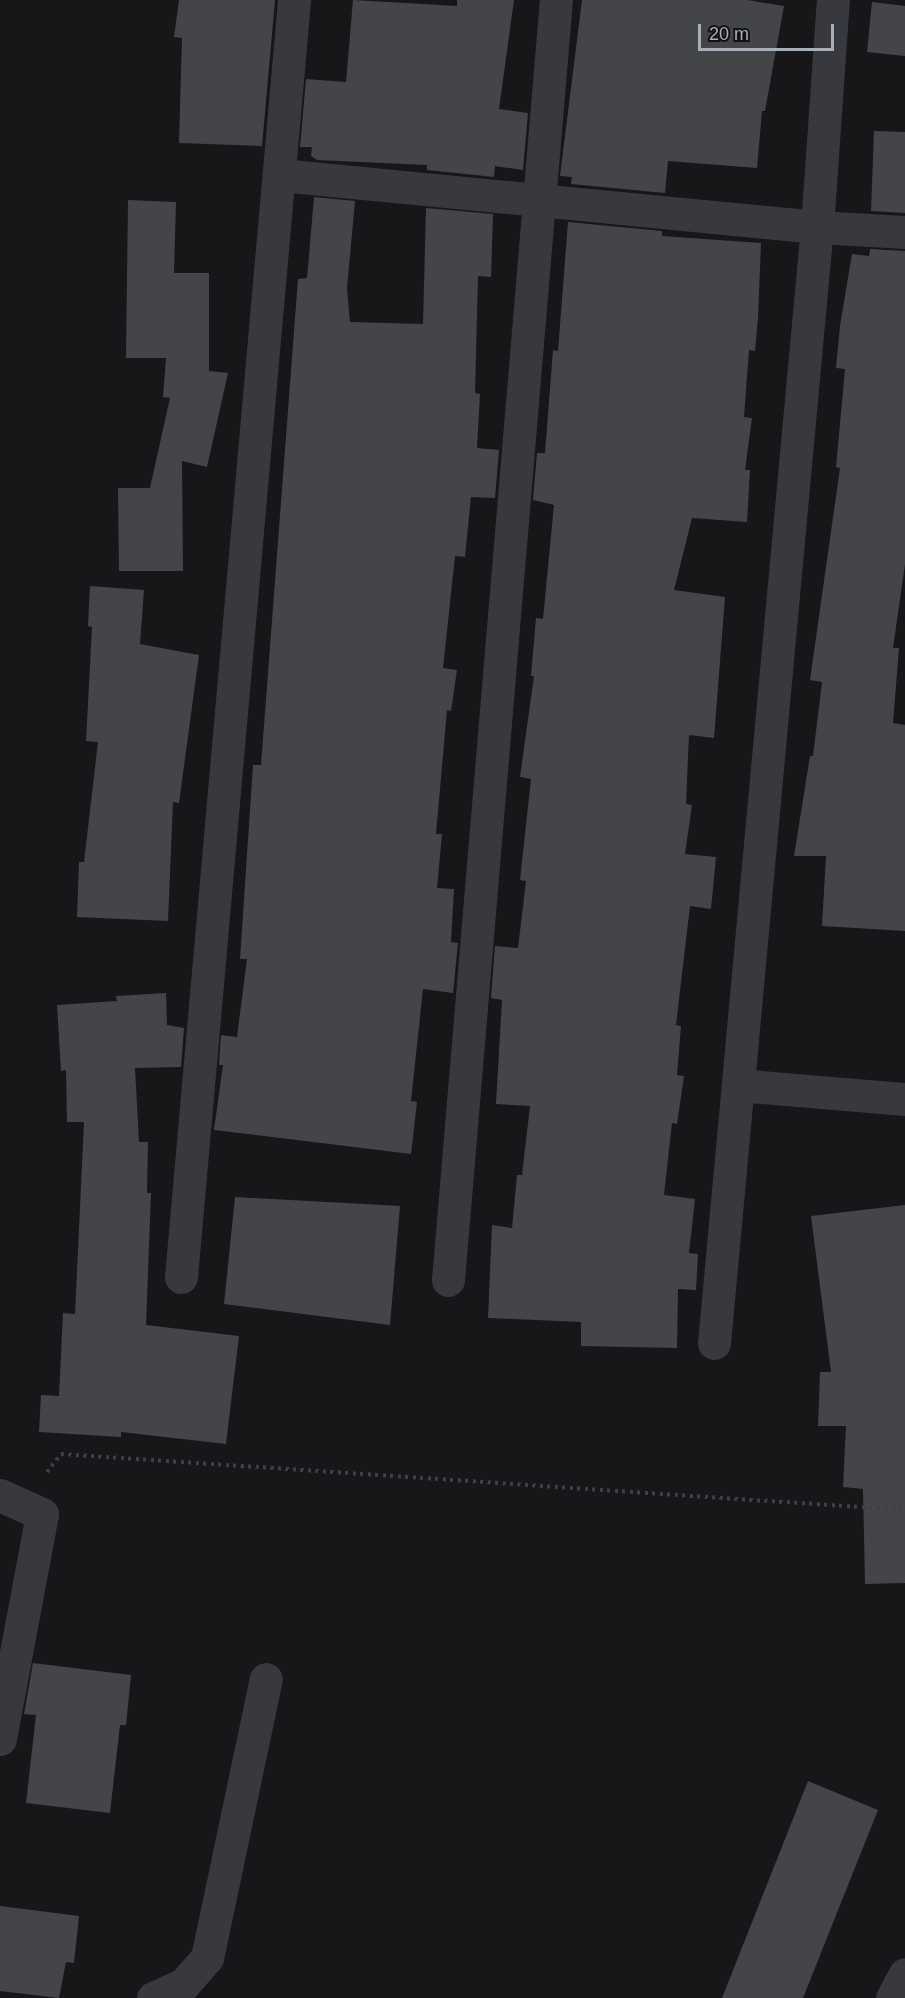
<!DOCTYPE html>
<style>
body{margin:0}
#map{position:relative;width:905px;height:1998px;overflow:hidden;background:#171719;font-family:Arial,sans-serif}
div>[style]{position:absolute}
.building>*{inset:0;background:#434549}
.path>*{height:4px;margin-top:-2px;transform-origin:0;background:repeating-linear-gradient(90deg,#3e4045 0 3px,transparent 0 7.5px)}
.minor>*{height:33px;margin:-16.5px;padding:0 16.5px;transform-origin:16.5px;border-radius:16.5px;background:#38393e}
span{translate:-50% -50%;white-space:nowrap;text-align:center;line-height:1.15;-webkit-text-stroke:6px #121214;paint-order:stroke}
.scale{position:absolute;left:698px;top:24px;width:136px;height:27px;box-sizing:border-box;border:3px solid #a9afb9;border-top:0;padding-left:8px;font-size:18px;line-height:21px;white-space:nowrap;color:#a9afb9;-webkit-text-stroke:4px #121214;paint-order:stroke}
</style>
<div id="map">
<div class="building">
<div style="clip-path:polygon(179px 0,275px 0,262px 146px,179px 143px,182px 38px,174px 37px)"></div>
<div style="clip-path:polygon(353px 0,457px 6px,457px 0,514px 0,499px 109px,528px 113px,523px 170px,495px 166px,494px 177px,427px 170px,427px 165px,317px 160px,311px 156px,312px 147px,300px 147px,306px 79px,346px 82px)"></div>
<div style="clip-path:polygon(582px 0,747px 0,784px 6px,765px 111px,762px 111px,757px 168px,668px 161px,665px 193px,571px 184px,572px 177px,560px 176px)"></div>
<div style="clip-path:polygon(872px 2px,905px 6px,905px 56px,867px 52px)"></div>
<div style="clip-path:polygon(874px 131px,905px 132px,905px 213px,871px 211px)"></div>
<div style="clip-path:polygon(314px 197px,355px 201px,347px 288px,350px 322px,423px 324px,426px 208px,493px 214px,491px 277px,478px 276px,475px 393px,480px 394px,477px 448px,499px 450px,495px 498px,471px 497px,465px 557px,455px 556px,443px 668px,457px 670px,451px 711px,447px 710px,436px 834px,442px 834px,437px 888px,454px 889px,451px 942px,458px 943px,453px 993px,423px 989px,411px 1101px,417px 1102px,411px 1154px,214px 1130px,223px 1065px,219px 1065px,221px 1035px,237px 1037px,247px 959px,240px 959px,253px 765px,261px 765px,298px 279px,307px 278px)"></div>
<div style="clip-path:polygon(128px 200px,176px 202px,174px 273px,209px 273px,209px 371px,228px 373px,207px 467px,182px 461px,183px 571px,119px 571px,118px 488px,150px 488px,170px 398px,163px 397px,166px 358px,126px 358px)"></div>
<div style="clip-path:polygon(568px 222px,662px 231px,662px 236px,761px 243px,758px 318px,755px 351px,749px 350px,744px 417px,752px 418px,745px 470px,750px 470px,747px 522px,692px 518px,674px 590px,725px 597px,714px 738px,689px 735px,686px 804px,692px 805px,685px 854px,716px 857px,711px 909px,690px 906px,676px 1025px,681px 1026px,677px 1075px,684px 1076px,677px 1124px,672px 1123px,664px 1195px,695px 1199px,689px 1253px,698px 1254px,696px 1290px,678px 1289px,677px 1348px,581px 1346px,581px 1322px,488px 1318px,492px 1225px,512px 1228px,517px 1175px,522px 1175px,530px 1106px,496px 1104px,502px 1000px,491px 998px,495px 946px,518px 948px,526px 881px,520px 880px,531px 779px,520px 777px,534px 676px,531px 676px,536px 618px,543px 619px,554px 505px,533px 500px,537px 453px,545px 453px,553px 350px,558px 351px)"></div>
<div style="clip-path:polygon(870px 249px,905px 251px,905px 564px,893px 648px,899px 648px,893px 723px,905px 725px,905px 931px,822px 926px,826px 856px,794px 856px,810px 756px,813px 756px,822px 682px,810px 680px,840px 468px,836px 467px,845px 369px,836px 368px,840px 326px,852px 254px,869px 256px)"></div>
<div style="clip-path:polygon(90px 586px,144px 590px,140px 644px,199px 655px,179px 803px,173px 802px,168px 921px,77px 917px,79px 862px,84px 862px,98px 742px,86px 741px,92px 627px,88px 626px)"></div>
<div style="clip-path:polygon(166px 993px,167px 1025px,184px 1028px,181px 1067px,135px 1068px,139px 1142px,148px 1142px,147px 1193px,151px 1193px,146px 1325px,239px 1336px,226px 1444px,121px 1432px,121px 1437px,39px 1432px,41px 1395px,59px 1396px,63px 1313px,75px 1314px,84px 1122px,67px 1122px,66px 1070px,61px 1071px,57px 1005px,117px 1001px,116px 996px)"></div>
<div style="clip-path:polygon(235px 1197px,400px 1206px,390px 1325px,224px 1304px)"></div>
<div style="clip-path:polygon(905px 1205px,905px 1583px,865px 1584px,863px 1489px,843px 1487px,846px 1426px,818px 1426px,820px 1372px,831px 1372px,811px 1216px)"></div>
<div style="clip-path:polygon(33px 1663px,131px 1675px,126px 1725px,120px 1725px,110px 1813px,26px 1803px,36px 1715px,24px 1714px)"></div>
<div style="clip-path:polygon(808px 1781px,878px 1810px,803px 1998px,722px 1998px)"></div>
<div style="clip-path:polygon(0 1906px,79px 1916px,74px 1963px,66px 1962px,59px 1998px,0 1991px)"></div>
</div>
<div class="path">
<div style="left:47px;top:1472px;width:23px;rotate:-52deg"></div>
<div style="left:61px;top:1454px;width:846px;rotate:3.8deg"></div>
</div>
<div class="minor">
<div style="left:280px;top:175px;width:540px;rotate:5.53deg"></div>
<div style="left:817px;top:227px;width:88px;rotate:3.3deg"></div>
<div style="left:738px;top:1085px;width:168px;rotate:4.8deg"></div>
<div style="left:181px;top:1277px;width:1282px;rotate:-84.94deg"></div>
<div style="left:448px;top:1280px;width:1285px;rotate:-85.18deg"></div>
<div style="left:714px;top:1343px;width:1121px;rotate:-84.73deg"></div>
<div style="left:817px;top:227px;width:228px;rotate:-86deg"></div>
<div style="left:0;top:1495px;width:46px;rotate:24.3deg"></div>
<div style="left:42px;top:1514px;width:229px;rotate:100.6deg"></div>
<div style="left:153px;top:1998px;width:34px;rotate:-24deg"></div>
<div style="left:184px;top:1984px;width:35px;rotate:-49deg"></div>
<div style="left:207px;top:1958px;width:285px;rotate:-78.1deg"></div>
<div style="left:892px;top:1998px;width:27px;rotate:-62deg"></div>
</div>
<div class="scale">20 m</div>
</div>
